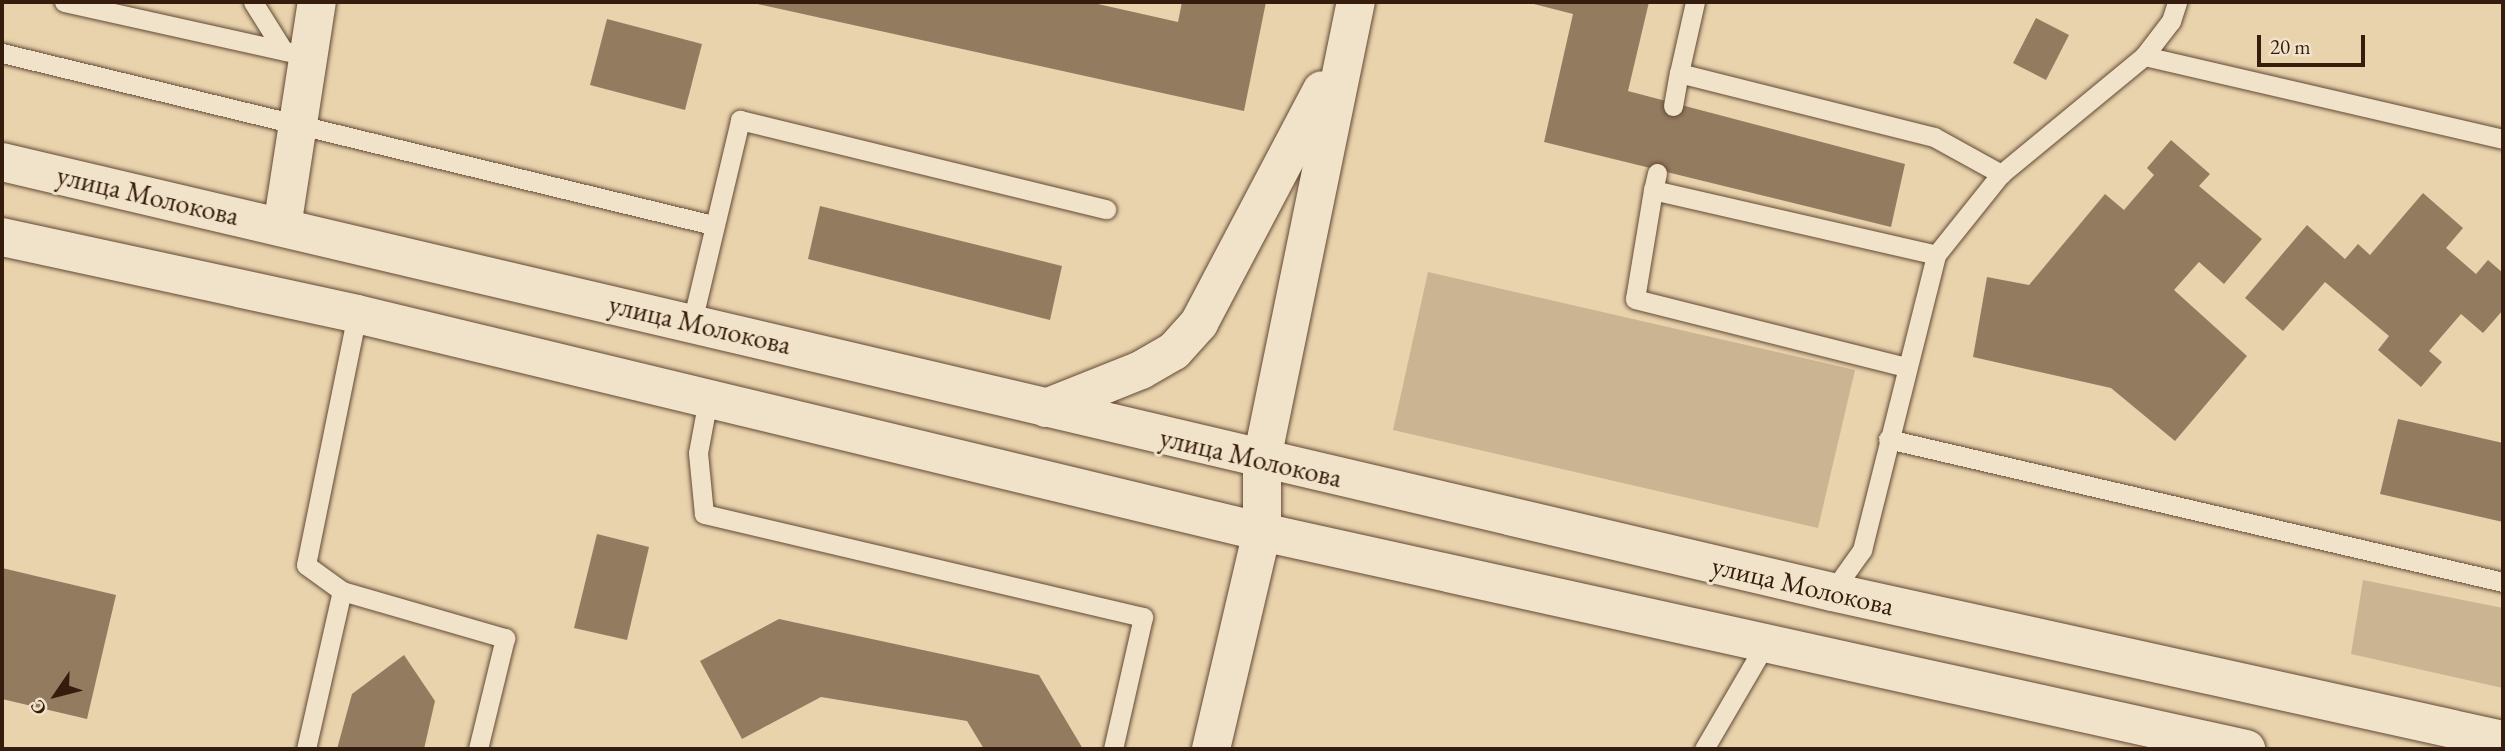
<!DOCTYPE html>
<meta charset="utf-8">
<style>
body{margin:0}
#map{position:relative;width:2505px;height:751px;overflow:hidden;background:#e9d3ad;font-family:"EB Garamond",serif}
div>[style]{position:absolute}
.green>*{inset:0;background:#cab492}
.building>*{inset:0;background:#937b60}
.roads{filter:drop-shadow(0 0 2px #624a34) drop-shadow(0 0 2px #624a34)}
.lane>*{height:19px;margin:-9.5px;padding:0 9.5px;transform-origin:9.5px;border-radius:9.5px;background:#f1e2ca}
.street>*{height:38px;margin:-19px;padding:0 19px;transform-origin:19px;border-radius:19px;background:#f1e2ca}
.secondary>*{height:38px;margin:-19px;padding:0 19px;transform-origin:19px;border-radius:19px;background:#f1e2ca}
span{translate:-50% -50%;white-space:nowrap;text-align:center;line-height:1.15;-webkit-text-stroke:6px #f1e2ca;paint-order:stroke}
.street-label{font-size:28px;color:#351c0c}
.frame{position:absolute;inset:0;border:4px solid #351c0c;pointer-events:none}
.north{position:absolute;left:21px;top:660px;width:70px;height:70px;-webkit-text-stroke:5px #f1e2ca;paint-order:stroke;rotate:235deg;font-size:19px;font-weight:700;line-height:28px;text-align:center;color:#351c0c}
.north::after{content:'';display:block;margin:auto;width:24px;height:32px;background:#351c0c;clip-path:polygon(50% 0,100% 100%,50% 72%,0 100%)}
.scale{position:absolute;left:2257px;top:35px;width:108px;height:32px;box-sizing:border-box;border:4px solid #351c0c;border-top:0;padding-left:9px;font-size:21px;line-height:24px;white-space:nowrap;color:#351c0c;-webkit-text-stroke:5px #f1e2ca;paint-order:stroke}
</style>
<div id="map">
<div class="green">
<div style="clip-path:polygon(1428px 272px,1855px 370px,1818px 528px,1393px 430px)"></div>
<div style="clip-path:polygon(2363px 580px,2503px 608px,2503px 688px,2351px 654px)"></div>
</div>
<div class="building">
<div style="clip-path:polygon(1089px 2px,1178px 22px,1182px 2px,1266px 2px,1244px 111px,753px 3px)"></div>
<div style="clip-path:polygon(1526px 2px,1649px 2px,1628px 91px,1905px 164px,1891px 227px,1544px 142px,1573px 14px)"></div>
<div style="clip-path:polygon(2036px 18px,2069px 35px,2046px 80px,2013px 63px)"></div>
<div style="clip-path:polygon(607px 19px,702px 44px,685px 110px,590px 85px)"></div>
<div style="clip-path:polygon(2171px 140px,2210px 174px,2199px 186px,2262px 239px,2224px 284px,2199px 262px,2174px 290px,2247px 356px,2175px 441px,2111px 388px,1973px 357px,1987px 277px,2029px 285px,2105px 194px,2124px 210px,2154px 175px,2147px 168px)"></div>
<div style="clip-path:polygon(2423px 193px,2463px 228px,2446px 248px,2476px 274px,2488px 260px,2503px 273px,2503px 310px,2483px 333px,2461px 314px,2429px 351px,2442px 362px,2421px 387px,2378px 350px,2389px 336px,2325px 282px,2283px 331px,2245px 298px,2307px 225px,2345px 259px,2358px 244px,2370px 255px)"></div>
<div style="clip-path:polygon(820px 206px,1062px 266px,1050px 320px,808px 259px)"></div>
<div style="clip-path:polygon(2398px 419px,2503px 443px,2503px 522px,2380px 494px)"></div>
<div style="clip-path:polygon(597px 534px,649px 547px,627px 640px,574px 628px)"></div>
<div style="clip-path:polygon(2px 568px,116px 595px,87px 719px,2px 699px)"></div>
<div style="clip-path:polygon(779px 619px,1039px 675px,1083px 749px,984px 749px,967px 721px,821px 697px,742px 739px,700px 661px)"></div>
<div style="clip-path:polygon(404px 655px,435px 701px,424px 749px,337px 749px,352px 694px)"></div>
</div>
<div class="roads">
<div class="lane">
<div style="left:64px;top:2px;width:246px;rotate:12.5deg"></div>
<div style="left:253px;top:2px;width:57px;rotate:58deg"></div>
<div style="left:1695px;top:2px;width:73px;rotate:102.7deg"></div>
<div style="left:1679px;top:73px;width:263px;rotate:14.1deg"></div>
<div style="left:1934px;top:137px;width:77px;rotate:28.9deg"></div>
<div style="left:2px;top:53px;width:732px;rotate:13.6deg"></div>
<div style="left:2144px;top:56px;width:368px;rotate:13deg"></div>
<div style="left:1673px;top:106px;width:34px;rotate:-80deg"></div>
<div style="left:1657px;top:173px;width:17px;rotate:103deg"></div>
<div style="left:1653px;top:190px;width:290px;rotate:12.9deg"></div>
<div style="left:1653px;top:190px;width:110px;rotate:99.4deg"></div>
<div style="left:1635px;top:299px;width:278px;rotate:14.1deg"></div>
<div style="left:357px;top:314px;width:256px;rotate:101.5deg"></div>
<div style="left:306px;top:565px;width:44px;rotate:35.8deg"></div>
<div style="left:342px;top:591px;width:170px;rotate:16.1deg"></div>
<div style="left:505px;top:638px;width:114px;rotate:103.7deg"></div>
<div style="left:692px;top:322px;width:208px;rotate:-76.6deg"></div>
<div style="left:740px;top:120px;width:377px;rotate:13.7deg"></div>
<div style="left:708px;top:399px;width:55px;rotate:100.5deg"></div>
<div style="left:698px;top:453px;width:61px;rotate:84.4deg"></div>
<div style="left:704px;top:514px;width:451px;rotate:13.2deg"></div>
<div style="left:1143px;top:617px;width:135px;rotate:102.8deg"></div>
<div style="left:1888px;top:439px;width:631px;rotate:13.09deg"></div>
<div style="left:1832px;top:592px;width:52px;rotate:-54.5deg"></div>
<div style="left:1862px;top:550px;width:304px;rotate:-75.9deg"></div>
<div style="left:1936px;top:255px;width:104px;rotate:-51.3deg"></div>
<div style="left:2001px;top:174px;width:185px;rotate:-39.5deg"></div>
<div style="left:2144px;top:56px;width:44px;rotate:-52.4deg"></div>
<div style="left:2171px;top:21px;width:20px;rotate:-72deg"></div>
<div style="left:306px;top:749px;width:162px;rotate:-77.2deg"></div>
<div style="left:1704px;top:749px;width:123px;rotate:-59.7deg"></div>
</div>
<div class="street">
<div style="left:282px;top:227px;width:228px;rotate:-81.2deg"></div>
</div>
<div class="secondary">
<div style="left:2px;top:162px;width:1880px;rotate:13.22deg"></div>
<div style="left:1832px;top:592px;width:687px;rotate:12.44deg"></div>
<div style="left:2px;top:237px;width:363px;rotate:12.2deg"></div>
<div style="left:357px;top:314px;width:931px;rotate:13.54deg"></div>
<div style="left:1262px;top:532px;width:1008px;rotate:12.44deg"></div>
<div style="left:1046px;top:408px;width:102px;rotate:-21.8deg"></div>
<div style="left:1141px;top:370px;width:38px;rotate:-30deg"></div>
<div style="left:1174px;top:351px;width:38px;rotate:-48deg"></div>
<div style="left:1199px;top:323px;width:263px;rotate:-62.2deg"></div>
<div style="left:1211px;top:749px;width:223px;rotate:-76.8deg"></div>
<div style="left:1262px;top:532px;width:73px;rotate:-90deg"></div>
<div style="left:1262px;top:459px;width:467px;rotate:-78.4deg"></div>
</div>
</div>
<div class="street-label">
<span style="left:148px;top:195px;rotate:13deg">улица Молокова</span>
<span style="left:700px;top:324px;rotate:13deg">улица Молокова</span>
<span style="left:1251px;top:457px;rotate:13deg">улица Молокова</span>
<span style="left:1803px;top:585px;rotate:13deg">улица Молокова</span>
</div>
<div class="frame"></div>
<div class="north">С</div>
<div class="scale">20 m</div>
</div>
